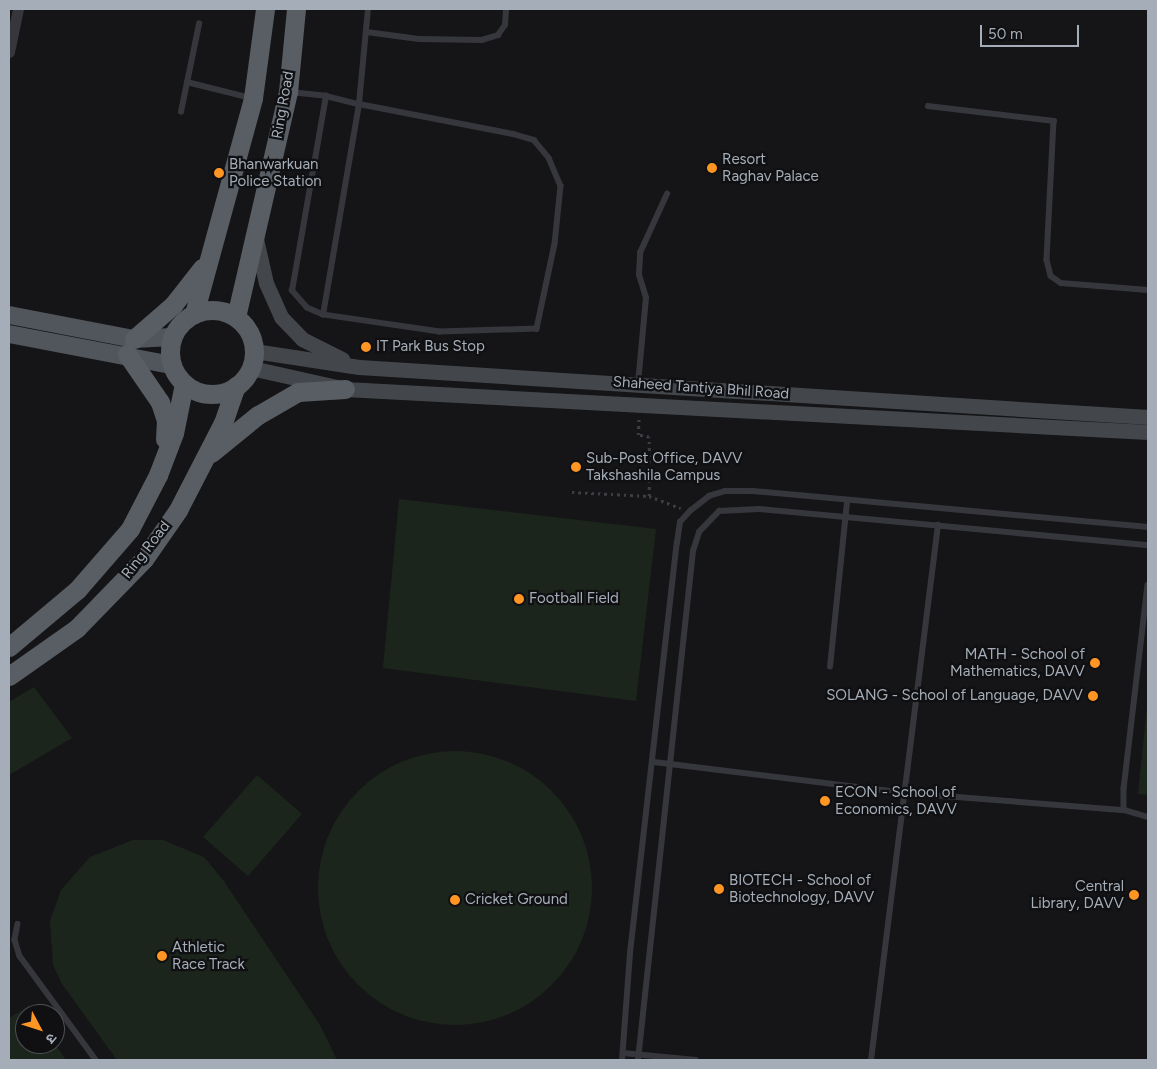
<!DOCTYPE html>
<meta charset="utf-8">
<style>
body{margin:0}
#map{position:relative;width:1157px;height:1069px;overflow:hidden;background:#151517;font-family:Figtree,"Noto Sans Devanagari",sans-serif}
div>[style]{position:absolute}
.green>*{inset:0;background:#1c251c}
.round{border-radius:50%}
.path>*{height:2.5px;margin-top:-1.25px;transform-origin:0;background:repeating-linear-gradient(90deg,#3b3f43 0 2.5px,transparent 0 6.5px)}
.service>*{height:5.5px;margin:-2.75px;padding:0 2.75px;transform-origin:2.75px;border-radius:2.75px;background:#35373c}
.minor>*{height:11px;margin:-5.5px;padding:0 5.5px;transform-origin:5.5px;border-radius:5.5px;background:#35373c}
.secondary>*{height:15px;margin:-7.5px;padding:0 7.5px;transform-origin:7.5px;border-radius:7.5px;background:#43474c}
.primary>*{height:18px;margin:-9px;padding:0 9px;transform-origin:9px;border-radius:9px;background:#51555c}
.trunk>*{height:19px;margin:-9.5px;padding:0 9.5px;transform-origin:9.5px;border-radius:9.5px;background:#595e65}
.trunk>.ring{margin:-9.5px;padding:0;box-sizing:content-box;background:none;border:19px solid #595e65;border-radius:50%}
.dots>*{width:14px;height:14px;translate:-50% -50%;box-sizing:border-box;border:2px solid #101012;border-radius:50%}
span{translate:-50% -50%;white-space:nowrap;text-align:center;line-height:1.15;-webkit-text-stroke:4.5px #101012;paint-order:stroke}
.street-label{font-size:15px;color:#a5aeb8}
.poi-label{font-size:15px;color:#a5aeb8}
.left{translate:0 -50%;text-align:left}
.right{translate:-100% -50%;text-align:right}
.frame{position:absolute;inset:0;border:10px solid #a5aeb8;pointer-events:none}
.north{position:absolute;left:15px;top:1004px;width:50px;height:50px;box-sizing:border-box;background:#101012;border:1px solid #4c4f54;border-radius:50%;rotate:130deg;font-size:14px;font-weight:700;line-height:20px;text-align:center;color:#a5aeb8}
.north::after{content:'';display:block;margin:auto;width:18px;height:22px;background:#ff9624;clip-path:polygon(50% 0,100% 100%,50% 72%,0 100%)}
.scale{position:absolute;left:980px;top:25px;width:99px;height:22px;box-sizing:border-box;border:2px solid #a5aeb8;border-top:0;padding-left:6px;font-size:15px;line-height:18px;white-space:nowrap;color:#a5aeb8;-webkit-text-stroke:4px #101012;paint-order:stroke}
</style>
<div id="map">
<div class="green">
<div style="clip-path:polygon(399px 499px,656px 529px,636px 701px,383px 668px)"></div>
<div style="clip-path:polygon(34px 687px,72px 738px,9px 775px,9px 702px)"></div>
<div style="clip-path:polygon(1148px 697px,1148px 795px,1138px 794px)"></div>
<div class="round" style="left:318px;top:751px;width:274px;height:274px"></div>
<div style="clip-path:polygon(257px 775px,302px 814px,248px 876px,203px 837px)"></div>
<div style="clip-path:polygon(133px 840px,163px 840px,204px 857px,223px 880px,320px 1025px,337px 1060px,117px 1060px,62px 984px,53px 965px,50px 921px,61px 890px,90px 857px)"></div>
<div style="clip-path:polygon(29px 1006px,35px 1014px,25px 1014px,25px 1044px,55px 1044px,66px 1060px,9px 1060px,9px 1018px)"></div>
</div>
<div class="path">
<div style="left:572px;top:492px;width:77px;rotate:3deg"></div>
<div style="left:649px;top:496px;width:59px;rotate:-90deg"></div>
<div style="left:649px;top:437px;width:11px;rotate:-170deg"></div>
<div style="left:638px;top:435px;width:17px;rotate:-87deg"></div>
<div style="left:649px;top:496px;width:34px;rotate:21deg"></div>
</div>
<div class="service">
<div style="left:367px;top:32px;width:52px;rotate:7.7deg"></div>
<div style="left:419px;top:39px;width:63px;rotate:0.9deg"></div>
<div style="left:482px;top:40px;width:17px;rotate:-17deg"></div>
<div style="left:498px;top:35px;width:12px;rotate:-55deg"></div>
<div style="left:505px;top:25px;width:16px;rotate:-86deg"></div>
<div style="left:187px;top:82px;width:66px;rotate:14deg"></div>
<div style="left:290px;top:92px;width:36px;rotate:6deg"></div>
<div style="left:326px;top:96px;width:34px;rotate:14deg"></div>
<div style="left:359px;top:104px;width:157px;rotate:11deg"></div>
<div style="left:513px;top:134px;width:22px;rotate:16deg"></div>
<div style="left:534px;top:140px;width:23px;rotate:50deg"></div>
<div style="left:549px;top:158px;width:30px;rotate:67deg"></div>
<div style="left:561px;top:186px;width:58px;rotate:95.9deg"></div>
<div style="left:555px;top:244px;width:87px;rotate:102deg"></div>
<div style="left:537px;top:329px;width:97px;rotate:178.2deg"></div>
<div style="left:440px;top:332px;width:118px;rotate:-171.7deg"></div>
<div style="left:323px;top:315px;width:214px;rotate:-80.3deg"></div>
<div style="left:359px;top:104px;width:95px;rotate:-84.6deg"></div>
<div style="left:928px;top:106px;width:127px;rotate:6.8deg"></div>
<div style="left:1054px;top:121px;width:139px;rotate:92.9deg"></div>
<div style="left:1047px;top:260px;width:16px;rotate:76deg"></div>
<div style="left:1051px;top:276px;width:12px;rotate:35deg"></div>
<div style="left:1061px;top:283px;width:87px;rotate:4.6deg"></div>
<div style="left:181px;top:112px;width:90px;rotate:-78.4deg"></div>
<div style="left:323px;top:315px;width:17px;rotate:-156deg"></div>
<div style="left:307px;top:308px;width:23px;rotate:-131deg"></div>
<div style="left:292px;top:291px;width:198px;rotate:-80.1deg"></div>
<div style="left:638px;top:384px;width:86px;rotate:-84.7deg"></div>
<div style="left:646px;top:298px;width:24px;rotate:-107deg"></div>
<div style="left:639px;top:275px;width:22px;rotate:-87deg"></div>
<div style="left:640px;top:253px;width:65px;rotate:-65.4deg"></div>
<div style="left:1148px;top:585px;width:204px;rotate:96.7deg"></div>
<div style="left:1124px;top:788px;width:22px;rotate:90deg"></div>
<div style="left:1124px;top:810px;width:25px;rotate:16deg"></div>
<div style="left:830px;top:667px;width:166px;rotate:-84.1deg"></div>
<div style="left:654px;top:762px;width:254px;rotate:7deg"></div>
<div style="left:906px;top:793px;width:219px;rotate:4.5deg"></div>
<div style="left:18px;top:924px;width:16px;rotate:101deg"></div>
<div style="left:15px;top:940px;width:17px;rotate:73deg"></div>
<div style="left:20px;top:956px;width:129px;rotate:53.8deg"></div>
<div style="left:623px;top:1053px;width:73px;rotate:5.5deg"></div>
<div style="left:622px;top:1060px;width:107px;rotate:-85.7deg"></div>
<div style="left:630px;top:953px;width:413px;rotate:-83.5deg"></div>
<div style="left:677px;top:543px;width:21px;rotate:-82deg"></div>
<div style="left:680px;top:522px;width:15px;rotate:-48deg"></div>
<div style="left:690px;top:511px;width:24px;rotate:-38deg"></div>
<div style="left:709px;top:496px;width:17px;rotate:-17deg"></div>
<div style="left:725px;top:491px;width:28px"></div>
<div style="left:753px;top:491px;width:397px;rotate:5.2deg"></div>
<div style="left:638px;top:1060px;width:512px;rotate:-83.83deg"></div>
<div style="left:693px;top:551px;width:20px;rotate:-72deg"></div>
<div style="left:699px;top:532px;width:29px;rotate:-46deg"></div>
<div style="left:719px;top:511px;width:40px;rotate:-2.9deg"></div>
<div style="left:759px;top:509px;width:391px;rotate:5.3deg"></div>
<div style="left:871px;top:1060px;width:539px;rotate:-82.86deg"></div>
</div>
<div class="minor">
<div style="left:9px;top:52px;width:44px;rotate:-78.2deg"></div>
</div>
<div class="secondary">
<div style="left:256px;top:239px;width:45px;rotate:77.2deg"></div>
<div style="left:266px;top:283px;width:37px;rotate:66deg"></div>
<div style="left:281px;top:317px;width:30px;rotate:46deg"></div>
<div style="left:302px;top:339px;width:45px;rotate:26.6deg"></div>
<div style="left:254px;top:351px;width:106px;rotate:8.7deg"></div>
<div style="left:359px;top:367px;width:791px;rotate:3.63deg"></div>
<div style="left:251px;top:368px;width:96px;rotate:12.6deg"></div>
<div style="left:345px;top:389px;width:804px;rotate:3.07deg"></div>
</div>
<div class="primary">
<div style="left:9px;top:315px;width:127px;rotate:10.9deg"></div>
<div style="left:134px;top:339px;width:38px;rotate:-3deg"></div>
<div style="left:9px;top:334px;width:166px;rotate:10.8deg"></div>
</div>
<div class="trunk">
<div class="ring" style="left:170px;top:310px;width:65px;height:65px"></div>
<div style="left:194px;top:314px;width:224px;rotate:-74.7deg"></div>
<div style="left:253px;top:98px;width:90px;rotate:-82.3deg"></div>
<div style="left:236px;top:317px;width:231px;rotate:-77deg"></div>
<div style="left:288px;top:92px;width:83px;rotate:-84.5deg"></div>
<div style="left:134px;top:339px;width:52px;rotate:-41.1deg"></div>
<div style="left:173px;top:305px;width:47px;rotate:-51.9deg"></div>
<div style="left:127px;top:354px;width:58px;rotate:55.5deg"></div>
<div style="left:160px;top:402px;width:19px;rotate:72deg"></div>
<div style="left:166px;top:420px;width:19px;rotate:93deg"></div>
<div style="left:211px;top:453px;width:60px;rotate:-39deg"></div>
<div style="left:258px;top:415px;width:46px;rotate:-29.9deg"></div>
<div style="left:298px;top:392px;width:47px;rotate:-3.7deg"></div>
<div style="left:9px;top:647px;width:89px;rotate:-40deg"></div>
<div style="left:77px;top:590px;width:81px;rotate:-49deg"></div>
<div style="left:130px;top:529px;width:61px;rotate:-62.6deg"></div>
<div style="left:158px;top:475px;width:45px;rotate:-69.1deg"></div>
<div style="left:174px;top:433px;width:50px;rotate:-78.5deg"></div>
<div style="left:9px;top:676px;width:83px;rotate:-35.2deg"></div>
<div style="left:77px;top:628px;width:96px;rotate:-45.8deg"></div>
<div style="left:144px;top:559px;width:60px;rotate:-55.2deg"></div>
<div style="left:178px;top:510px;width:98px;rotate:-62.7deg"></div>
<div style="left:223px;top:423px;width:39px;rotate:-71deg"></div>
</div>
<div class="dots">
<div style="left:712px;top:168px;background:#ff9624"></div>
<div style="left:219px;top:173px;background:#ff9624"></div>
<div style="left:366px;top:347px;background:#ff9624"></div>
<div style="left:576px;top:467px;background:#ff9624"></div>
<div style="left:519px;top:599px;background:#ff9624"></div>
<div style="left:1095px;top:663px;background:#ff9624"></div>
<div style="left:1093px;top:696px;background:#ff9624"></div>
<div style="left:825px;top:801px;background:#ff9624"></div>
<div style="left:719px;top:889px;background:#ff9624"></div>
<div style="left:1134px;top:895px;background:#ff9624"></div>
<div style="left:455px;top:900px;background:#ff9624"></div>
<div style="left:162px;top:956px;background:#ff9624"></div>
</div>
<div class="street-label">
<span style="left:283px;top:105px;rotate:-80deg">Ring Road</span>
<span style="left:701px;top:388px;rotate:4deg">Shaheed Tantiya Bhil Road</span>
<span style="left:146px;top:550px;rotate:-52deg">Ring Road</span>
</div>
<div class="poi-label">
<span class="left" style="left:722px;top:168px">Resort<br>Raghav Palace</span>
<span class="left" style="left:229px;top:173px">Bhanwarkuan<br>Police Station</span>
<span class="left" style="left:376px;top:347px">IT Park Bus Stop</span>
<span class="left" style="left:586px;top:467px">Sub-Post Office, DAVV<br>Takshashila Campus</span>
<span class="left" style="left:529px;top:599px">Football Field</span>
<span class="right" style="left:1085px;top:663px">MATH - School of<br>Mathematics, DAVV</span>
<span class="right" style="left:1083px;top:696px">SOLANG - School of Language, DAVV</span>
<span class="left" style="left:835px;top:801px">ECON - School of<br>Economics, DAVV</span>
<span class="left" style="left:729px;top:889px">BIOTECH - School of<br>Biotechnology, DAVV</span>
<span class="right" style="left:1124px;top:895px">Central<br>Library, DAVV</span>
<span class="left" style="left:465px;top:900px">Cricket Ground</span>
<span class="left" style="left:172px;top:956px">Athletic<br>Race Track</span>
</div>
<div class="frame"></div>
<div class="north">उ</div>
<div class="scale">50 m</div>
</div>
